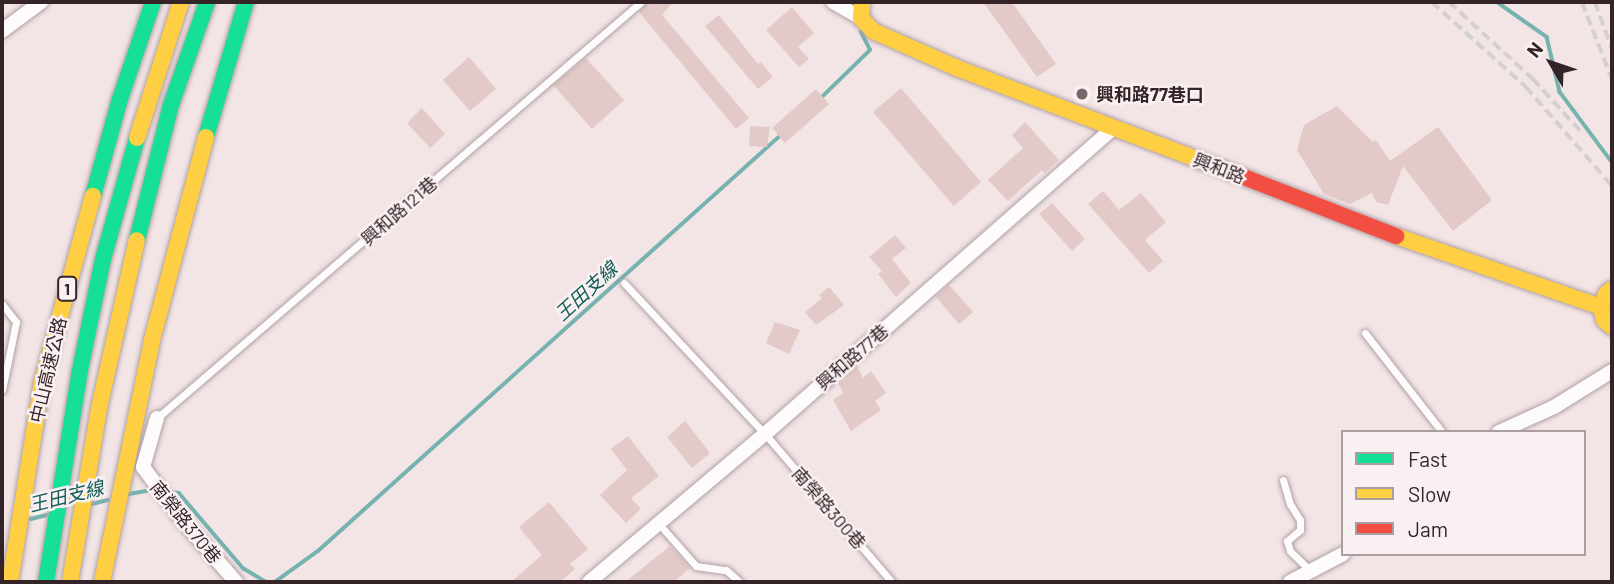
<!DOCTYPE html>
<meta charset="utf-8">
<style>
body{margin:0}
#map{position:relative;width:1614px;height:584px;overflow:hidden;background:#f3e4e6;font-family:Barlow,"Noto Sans TC",sans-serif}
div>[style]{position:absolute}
.stream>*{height:3.5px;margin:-1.75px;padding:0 1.75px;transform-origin:1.75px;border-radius:1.75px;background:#76b2ae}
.building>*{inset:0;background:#e3cac8}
.roads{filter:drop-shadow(0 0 2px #b0a1a3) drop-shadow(0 0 2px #b0a1a3)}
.lane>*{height:7px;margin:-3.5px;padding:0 3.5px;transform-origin:3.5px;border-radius:3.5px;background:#fdfbfb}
.street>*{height:14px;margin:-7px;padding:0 7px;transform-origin:7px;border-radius:7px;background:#fdfbfb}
.fast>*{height:16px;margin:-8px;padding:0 8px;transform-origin:8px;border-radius:8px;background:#16e098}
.slow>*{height:16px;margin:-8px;padding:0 8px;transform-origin:8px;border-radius:8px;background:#ffcf43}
.jam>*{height:16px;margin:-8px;padding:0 8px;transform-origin:8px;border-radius:8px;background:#f24e42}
.rail>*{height:3.5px;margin-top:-1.75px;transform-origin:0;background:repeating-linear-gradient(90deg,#d4d0d0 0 10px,transparent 0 15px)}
.dots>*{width:19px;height:19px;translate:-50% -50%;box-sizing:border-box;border:4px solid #f9f0f1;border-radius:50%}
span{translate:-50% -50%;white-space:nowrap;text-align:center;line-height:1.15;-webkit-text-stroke:5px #f9f0f1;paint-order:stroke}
.shield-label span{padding:2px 5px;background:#f9f0f1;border:2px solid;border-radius:5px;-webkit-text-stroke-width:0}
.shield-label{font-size:16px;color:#352427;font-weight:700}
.poi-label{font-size:18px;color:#352427;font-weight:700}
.left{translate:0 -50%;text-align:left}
.street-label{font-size:18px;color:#352427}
.water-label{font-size:19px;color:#125e5a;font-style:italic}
.frame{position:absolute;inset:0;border:4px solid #352427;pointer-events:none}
.legend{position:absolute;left:1341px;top:430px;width:245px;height:126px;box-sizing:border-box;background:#f9f0f1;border:2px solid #ab9ea0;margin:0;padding:9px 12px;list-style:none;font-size:21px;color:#352427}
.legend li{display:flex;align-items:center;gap:14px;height:35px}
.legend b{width:35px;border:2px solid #ab9ea0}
.north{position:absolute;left:1516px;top:28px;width:70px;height:70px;-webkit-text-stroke:5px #f9f0f1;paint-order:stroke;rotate:309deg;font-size:19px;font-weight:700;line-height:28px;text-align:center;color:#352427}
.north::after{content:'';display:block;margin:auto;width:24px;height:32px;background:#352427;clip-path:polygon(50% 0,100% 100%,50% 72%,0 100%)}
</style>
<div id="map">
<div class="stream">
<div style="left:1497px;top:2px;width:61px;rotate:35deg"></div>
<div style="left:1547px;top:37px;width:57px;rotate:76.7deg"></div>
<div style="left:1560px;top:92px;width:87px;rotate:53.4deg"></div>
<div style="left:820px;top:99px;width:70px;rotate:-44.4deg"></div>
<div style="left:870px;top:50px;width:20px;rotate:-117deg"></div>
<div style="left:167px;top:492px;width:12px;rotate:5deg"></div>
<div style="left:179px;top:493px;width:99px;rotate:49.5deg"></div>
<div style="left:243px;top:568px;width:27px;rotate:31deg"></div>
<div style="left:129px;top:494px;width:23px;rotate:-10deg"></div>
<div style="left:92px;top:504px;width:16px;rotate:-14deg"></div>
<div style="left:31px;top:519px;width:16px;rotate:-14deg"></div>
<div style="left:275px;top:582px;width:53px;rotate:-35.8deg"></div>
<div style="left:318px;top:551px;width:622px;rotate:-41.94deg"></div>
</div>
<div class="building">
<div style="clip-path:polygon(647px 2px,673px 2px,662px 15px,749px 118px,736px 129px,639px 12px)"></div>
<div style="clip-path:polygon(983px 2px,1012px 2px,1056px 64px,1037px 77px)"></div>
<div style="clip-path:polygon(792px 7px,814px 33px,798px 47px,809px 59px,799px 67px,766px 30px)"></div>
<div style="clip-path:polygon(719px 15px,758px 64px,761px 62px,773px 77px,758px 89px,705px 26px)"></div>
<div style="clip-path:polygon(469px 57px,496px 89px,470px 111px,443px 80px)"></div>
<div style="clip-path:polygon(586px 58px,624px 100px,592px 129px,553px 85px)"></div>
<div style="clip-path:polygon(901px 88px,981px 182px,954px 206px,873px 112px)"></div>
<div style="clip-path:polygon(816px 89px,829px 104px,785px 143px,772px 128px)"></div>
<div style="clip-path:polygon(1337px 106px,1373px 142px,1376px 140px,1390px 161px,1438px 127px,1492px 200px,1453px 231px,1403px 166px,1388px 205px,1376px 202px,1372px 193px,1350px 204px,1324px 194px,1297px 150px,1304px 125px)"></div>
<div style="clip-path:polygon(422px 108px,445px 134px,430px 148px,407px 123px)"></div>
<div style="clip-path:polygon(1025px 122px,1059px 160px,1045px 173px,1042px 170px,1008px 201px,988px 180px,1023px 148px,1012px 135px)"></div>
<div style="clip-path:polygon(750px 126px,770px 127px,767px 147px,749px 146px)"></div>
<div style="clip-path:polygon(1103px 191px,1119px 210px,1141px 193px,1166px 222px,1145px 240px,1163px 261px,1149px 273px,1088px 204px)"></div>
<div style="clip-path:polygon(1052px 203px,1085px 239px,1072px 251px,1039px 214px)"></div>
<div style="clip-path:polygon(895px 235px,906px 248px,892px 259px,911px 283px,896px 297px,878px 274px,882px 271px,869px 257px)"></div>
<div style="clip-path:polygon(949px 285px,973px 312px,959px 324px,936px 297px)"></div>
<div style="clip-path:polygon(829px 287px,844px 305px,816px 325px,805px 312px,822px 298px,819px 295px)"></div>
<div style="clip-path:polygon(775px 322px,800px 330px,789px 354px,766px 343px)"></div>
<div style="clip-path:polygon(857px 366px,863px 378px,871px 371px,886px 393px,875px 401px,881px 410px,851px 431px,833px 400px,843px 393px,838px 383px)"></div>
<div style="clip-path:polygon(685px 421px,710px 453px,692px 468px,667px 437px)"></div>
<div style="clip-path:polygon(628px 436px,659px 476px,631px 498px,641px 509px,626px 523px,600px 495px,627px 470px,611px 449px)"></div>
<div style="clip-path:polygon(549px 502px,588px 549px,570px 564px,575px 569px,560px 582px,511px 582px,542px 555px,519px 527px)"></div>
<div style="clip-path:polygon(670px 546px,690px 568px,674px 582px,625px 582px)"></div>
</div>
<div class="roads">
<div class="lane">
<div style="left:624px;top:283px;width:207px;rotate:47deg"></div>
<div style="left:765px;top:434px;width:195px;rotate:49.4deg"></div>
<div style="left:2px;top:304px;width:23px;rotate:52deg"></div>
<div style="left:16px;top:322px;width:69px;rotate:101.6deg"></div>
<div style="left:1365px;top:333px;width:125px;rotate:52.1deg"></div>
<div style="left:157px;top:418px;width:638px;rotate:-40.68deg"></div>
<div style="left:1283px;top:480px;width:25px;rotate:74deg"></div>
<div style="left:1290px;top:504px;width:19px;rotate:58deg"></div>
<div style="left:1300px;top:520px;width:10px;rotate:90deg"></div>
<div style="left:1300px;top:530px;width:17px;rotate:140deg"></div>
<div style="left:1287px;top:541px;width:10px;rotate:73deg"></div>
<div style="left:1290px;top:551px;width:28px;rotate:44deg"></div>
<div style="left:659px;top:524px;width:56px;rotate:48.6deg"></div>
<div style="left:696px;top:566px;width:30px;rotate:8deg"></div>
<div style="left:726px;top:570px;width:18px;rotate:41deg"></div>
</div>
<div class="street">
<div style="left:833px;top:2px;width:32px;rotate:30deg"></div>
<div style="left:2px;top:31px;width:49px;rotate:-36.6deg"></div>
<div style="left:157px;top:418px;width:51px;rotate:105.9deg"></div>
<div style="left:143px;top:467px;width:67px;rotate:53.5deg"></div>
<div style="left:183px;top:521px;width:81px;rotate:49deg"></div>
<div style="left:1499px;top:432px;width:60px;rotate:-24.4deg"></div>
<div style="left:1554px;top:407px;width:68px;rotate:-31.8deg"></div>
<div style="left:589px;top:582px;width:230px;rotate:-40.1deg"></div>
<div style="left:765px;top:434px;width:463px;rotate:-41.3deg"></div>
<div style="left:1290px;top:582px;width:60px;rotate:-27.8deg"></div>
</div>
<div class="fast">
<div style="left:206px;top:137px;width:141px;rotate:-73.5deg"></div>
<div style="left:93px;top:196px;width:98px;rotate:-74.5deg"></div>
<div style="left:119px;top:102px;width:106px;rotate:-71.2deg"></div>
<div style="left:137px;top:240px;width:139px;rotate:-75.9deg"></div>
<div style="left:171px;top:105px;width:109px;rotate:-70.7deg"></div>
<div style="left:46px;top:582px;width:210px;rotate:-80.9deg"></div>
<div style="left:79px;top:375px;width:118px;rotate:-78.3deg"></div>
<div style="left:103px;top:259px;width:126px;rotate:-74.3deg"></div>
</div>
<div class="slow">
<div style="left:862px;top:2px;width:16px;rotate:94deg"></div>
<div style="left:861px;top:18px;width:18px;rotate:47deg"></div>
<div style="left:873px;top:31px;width:92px;rotate:23.8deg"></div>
<div style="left:957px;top:68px;width:298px;rotate:20.8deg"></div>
<div style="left:137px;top:138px;width:143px;rotate:-72.1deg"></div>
<div style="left:1396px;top:236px;width:217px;rotate:19.1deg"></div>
<div style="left:1612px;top:289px;width:8px;rotate:140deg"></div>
<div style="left:1606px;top:294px;width:14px;rotate:111deg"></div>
<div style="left:1601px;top:307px;width:13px;rotate:77deg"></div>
<div style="left:1604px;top:320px;width:11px;rotate:41deg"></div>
<div style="left:10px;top:582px;width:203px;rotate:-80.9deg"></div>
<div style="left:42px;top:382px;width:193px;rotate:-74.7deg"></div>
<div style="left:70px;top:582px;width:176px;rotate:-80.5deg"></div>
<div style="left:99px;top:408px;width:172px;rotate:-77.3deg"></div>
<div style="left:102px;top:582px;width:247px;rotate:-78.3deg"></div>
<div style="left:152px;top:340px;width:210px;rotate:-75.1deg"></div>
</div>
<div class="jam">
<div style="left:1236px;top:174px;width:172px;rotate:21.2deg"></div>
</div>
</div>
<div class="rail">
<div style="left:1432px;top:2px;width:127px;rotate:42.1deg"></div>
<div style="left:1526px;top:87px;width:131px;rotate:49deg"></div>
<div style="left:1449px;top:2px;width:114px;rotate:42.5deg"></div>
<div style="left:1533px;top:79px;width:74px;rotate:47.7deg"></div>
<div style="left:1582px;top:2px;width:83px;rotate:68.7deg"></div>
<div style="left:1595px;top:2px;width:50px;rotate:70.1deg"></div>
</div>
<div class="dots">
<div style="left:1082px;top:94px;background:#78676a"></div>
</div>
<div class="shield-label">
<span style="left:67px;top:289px">1</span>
</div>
<div class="poi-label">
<span class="left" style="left:1096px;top:94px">興和路77巷口</span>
</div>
<div class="street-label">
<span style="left:1219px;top:168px;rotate:21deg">興和路</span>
<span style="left:399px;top:211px;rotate:-41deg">興和路121巷</span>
<span style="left:852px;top:357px;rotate:-41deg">興和路77巷</span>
<span style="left:48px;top:370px;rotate:-77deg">中山高速公路</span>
<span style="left:829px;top:508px;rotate:49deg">南榮路300巷</span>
<span style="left:186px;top:522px;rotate:51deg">南榮路370巷</span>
</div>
<div class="water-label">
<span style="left:586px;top:291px;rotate:-42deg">王田支線</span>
<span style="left:66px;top:496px;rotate:-14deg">王田支線</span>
</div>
<div class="frame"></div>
<ul class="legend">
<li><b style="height:9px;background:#16e098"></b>Fast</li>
<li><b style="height:9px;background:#ffcf43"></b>Slow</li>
<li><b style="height:9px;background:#f24e42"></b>Jam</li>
</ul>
<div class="north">N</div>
</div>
